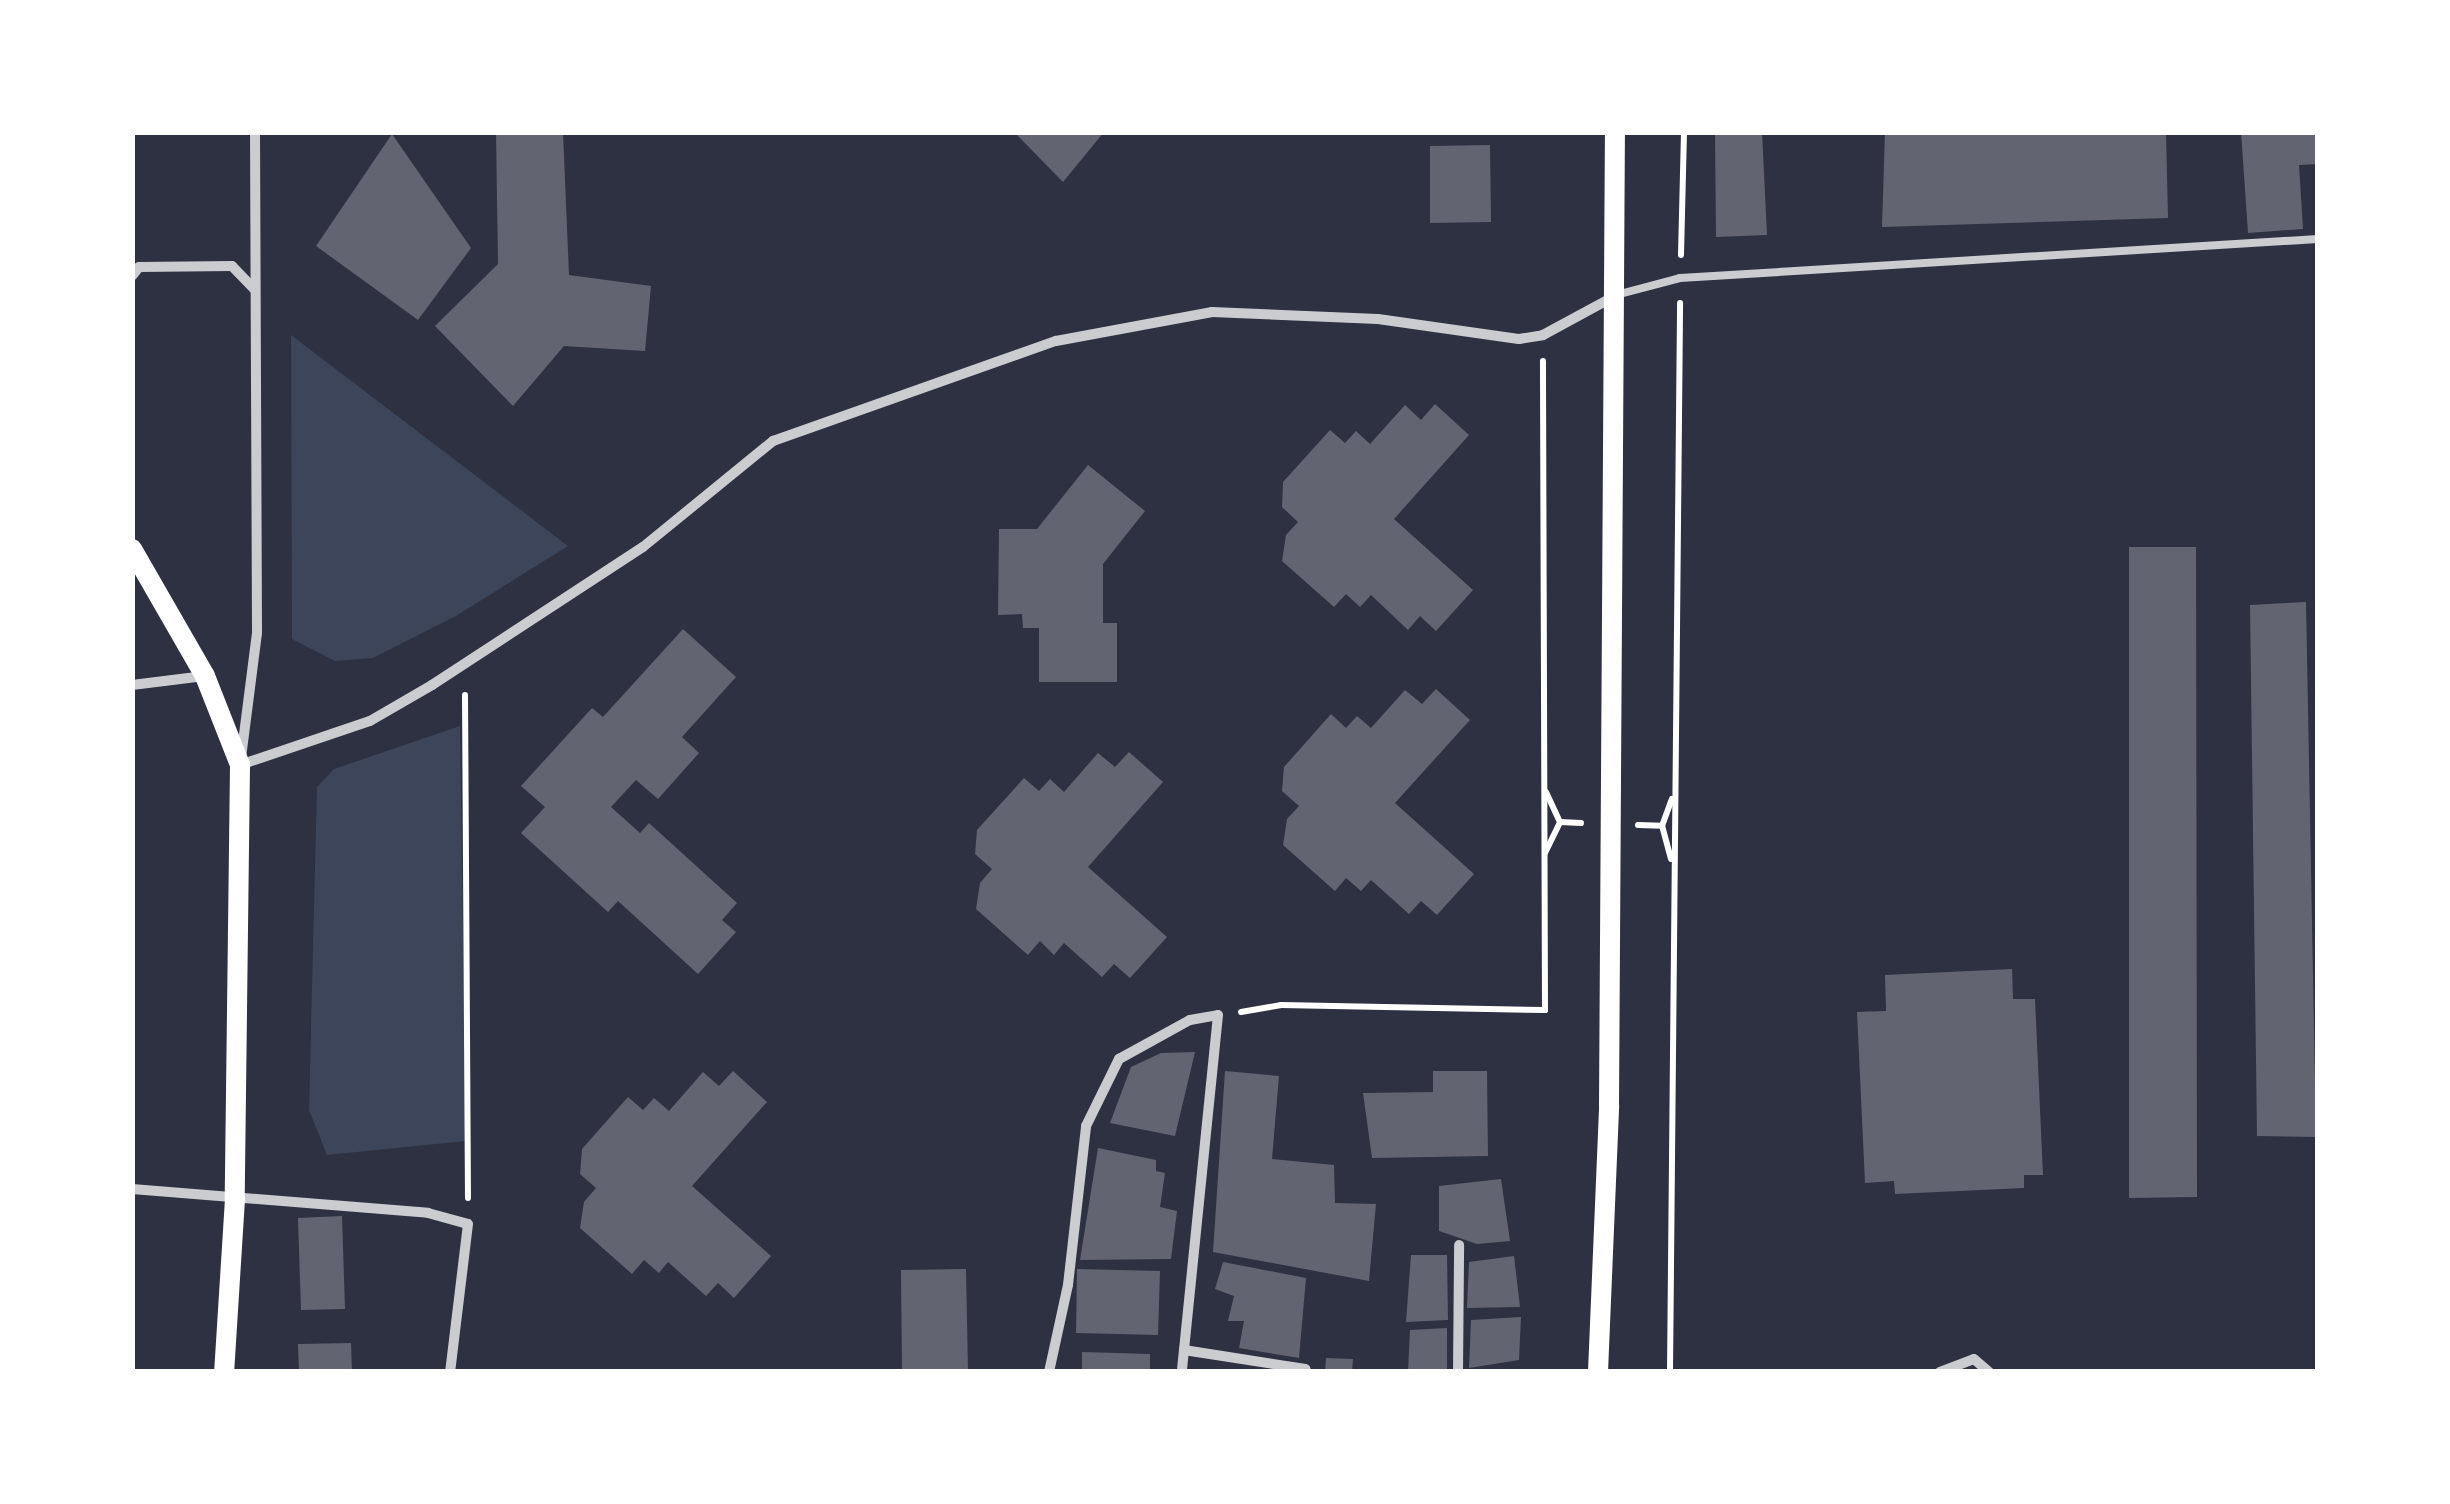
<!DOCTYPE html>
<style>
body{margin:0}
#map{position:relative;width:2450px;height:1504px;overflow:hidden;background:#2d3142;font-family:Inter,sans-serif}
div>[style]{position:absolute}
.green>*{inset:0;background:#3c4559}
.building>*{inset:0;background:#626471}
.path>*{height:6px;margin:-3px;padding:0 3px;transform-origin:3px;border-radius:3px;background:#fff}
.service>*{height:8px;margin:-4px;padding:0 4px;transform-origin:4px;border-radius:4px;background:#caccd0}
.minor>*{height:10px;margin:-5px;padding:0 5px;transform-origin:5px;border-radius:5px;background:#caccd0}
.secondary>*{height:20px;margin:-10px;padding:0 10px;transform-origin:10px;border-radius:10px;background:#fff}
span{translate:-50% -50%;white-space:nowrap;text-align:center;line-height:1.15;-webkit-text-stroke:8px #fff;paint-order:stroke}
.frame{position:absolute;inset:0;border:135px solid #fff;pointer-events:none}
</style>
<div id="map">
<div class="green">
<div style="clip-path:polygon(291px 335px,568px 546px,456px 616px,373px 658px,335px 661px,292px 639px)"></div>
<div style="clip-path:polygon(460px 726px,466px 1141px,327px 1155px,309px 1110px,317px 787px,334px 769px)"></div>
</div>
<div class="building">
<div style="clip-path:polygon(496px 132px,563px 132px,569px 275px,651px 286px,645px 351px,564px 346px,513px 406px,435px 326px,498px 264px)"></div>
<div style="clip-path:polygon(1014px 132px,1104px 132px,1063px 182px)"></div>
<div style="clip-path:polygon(1715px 132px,1762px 132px,1767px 235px,1716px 237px)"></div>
<div style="clip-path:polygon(1885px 132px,2166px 132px,2168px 218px,1882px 227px)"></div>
<div style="clip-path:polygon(2241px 132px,2318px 132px,2318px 164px,2299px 165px,2303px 229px,2248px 233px)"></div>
<div style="clip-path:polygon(392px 134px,471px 248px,418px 320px,316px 246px)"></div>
<div style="clip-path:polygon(1490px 145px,1491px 222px,1430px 223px,1430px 146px)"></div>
<div style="clip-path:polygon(1435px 404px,1469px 435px,1394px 519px,1473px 590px,1436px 631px,1420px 616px,1408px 630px,1371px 595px,1360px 607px,1346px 594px,1334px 607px,1282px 561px,1286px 535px,1298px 522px,1282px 507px,1283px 482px,1330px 430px,1345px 443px,1356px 431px,1370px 444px,1405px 405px,1421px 420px)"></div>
<div style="clip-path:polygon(1088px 465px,1145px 511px,1103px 564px,1103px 623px,1117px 623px,1117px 682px,1039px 682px,1039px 628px,1023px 628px,1022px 614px,998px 615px,999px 529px,1037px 529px)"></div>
<div style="clip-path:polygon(2129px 547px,2196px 547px,2197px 1197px,2129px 1198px)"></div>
<div style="clip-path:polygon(2306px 602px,2316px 1137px,2257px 1136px,2250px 605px)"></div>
<div style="clip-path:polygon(683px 629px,736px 677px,682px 737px,699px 753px,658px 799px,636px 780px,611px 807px,640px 833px,649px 823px,737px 903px,722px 920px,736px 932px,698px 974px,618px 901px,608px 912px,521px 833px,545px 807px,521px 786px,592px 708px,603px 717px)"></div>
<div style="clip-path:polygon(1436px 689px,1470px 720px,1395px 803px,1474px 874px,1437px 915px,1421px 901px,1409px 914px,1371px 880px,1361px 891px,1346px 878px,1335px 891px,1283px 845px,1287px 819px,1299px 806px,1282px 791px,1284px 767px,1331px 714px,1346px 728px,1357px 716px,1371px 728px,1405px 690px,1422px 704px)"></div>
<div style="clip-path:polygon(1129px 752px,1163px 782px,1088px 867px,1167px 937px,1130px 978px,1114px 964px,1102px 977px,1064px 943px,1054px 955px,1040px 941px,1028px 955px,976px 909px,980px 883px,992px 869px,975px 854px,977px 830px,1024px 778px,1039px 791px,1050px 779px,1064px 792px,1098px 753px,1115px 767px)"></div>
<div style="clip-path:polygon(2012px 969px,2013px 999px,2035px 999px,2043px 1175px,2024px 1175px,2024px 1188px,1895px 1194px,1894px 1181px,1865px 1183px,1857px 1012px,1886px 1011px,1885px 975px)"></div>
<div style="clip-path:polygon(1195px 1052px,1175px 1136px,1110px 1123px,1131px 1067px,1161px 1053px)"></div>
<div style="clip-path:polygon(733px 1071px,767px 1102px,692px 1186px,771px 1256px,734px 1298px,718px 1283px,706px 1296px,668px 1262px,659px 1273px,644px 1260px,632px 1274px,580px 1228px,584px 1202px,596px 1188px,580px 1174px,582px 1149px,628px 1097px,643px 1110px,654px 1098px,669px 1111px,703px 1072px,719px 1086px)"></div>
<div style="clip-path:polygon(1225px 1071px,1279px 1076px,1272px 1159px,1334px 1165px,1335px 1203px,1376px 1204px,1369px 1281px,1213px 1252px)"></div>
<div style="clip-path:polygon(1433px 1071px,1487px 1071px,1488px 1156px,1372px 1158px,1363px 1093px,1433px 1092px)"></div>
<div style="clip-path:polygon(1098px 1148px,1156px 1160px,1156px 1171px,1165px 1173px,1160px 1207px,1177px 1211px,1171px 1259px,1080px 1260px)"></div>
<div style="clip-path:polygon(1501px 1179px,1510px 1241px,1477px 1244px,1439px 1231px,1439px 1186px)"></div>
<div style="clip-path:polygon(342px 1216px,345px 1309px,301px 1310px,298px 1218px)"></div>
<div style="clip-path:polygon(1411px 1255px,1447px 1255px,1448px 1320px,1406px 1322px)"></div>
<div style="clip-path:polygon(1514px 1256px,1520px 1307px,1467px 1308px,1469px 1262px)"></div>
<div style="clip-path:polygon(1223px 1262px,1306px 1278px,1299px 1358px,1239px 1348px,1244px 1321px,1228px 1321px,1234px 1296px,1215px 1289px)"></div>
<div style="clip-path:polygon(966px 1269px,968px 1372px,902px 1372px,901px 1270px)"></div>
<div style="clip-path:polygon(1077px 1269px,1160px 1271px,1158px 1335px,1076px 1333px)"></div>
<div style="clip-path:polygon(1521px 1317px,1519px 1360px,1469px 1368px,1471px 1320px)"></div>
<div style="clip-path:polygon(1447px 1328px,1447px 1372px,1408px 1372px,1410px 1330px)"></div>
<div style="clip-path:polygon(351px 1343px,352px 1372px,299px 1372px,298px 1344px)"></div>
<div style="clip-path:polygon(1082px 1352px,1150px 1354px,1150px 1372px,1082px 1372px)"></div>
<div style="clip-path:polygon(1326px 1358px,1353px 1359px,1352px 1372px,1325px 1372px)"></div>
</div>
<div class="path">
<div style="left:1681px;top:255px;width:123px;rotate:-88.6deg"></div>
<div style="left:465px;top:695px;width:503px;rotate:89.66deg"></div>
<div style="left:1546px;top:792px;width:33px;rotate:65deg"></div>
<div style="left:1560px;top:822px;width:21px;rotate:3deg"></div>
<div style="left:1638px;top:825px;width:24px;rotate:2deg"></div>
<div style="left:1545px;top:853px;width:34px;rotate:-64deg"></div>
<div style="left:1671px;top:859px;width:34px;rotate:-105deg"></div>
<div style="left:1662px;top:826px;width:29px;rotate:-70deg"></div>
<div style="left:1241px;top:1012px;width:41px;rotate:-9.9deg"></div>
<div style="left:1281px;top:1005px;width:264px;rotate:1.1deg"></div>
<div style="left:1545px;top:1010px;width:649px;rotate:-90.18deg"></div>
<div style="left:1670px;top:1372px;width:1069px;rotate:-89.46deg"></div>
</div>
<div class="service">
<div style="left:1616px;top:295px;width:66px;rotate:-14.9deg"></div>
<div style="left:1680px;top:278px;width:639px;rotate:-3.5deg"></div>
</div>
<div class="minor">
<div style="left:255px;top:132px;width:501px;rotate:89.77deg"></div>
<div style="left:257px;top:633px;width:133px;rotate:97.3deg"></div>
<div style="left:240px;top:765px;width:137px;rotate:-18.7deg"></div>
<div style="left:370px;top:721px;width:72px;rotate:-30.1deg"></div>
<div style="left:432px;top:685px;width:252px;rotate:-33.2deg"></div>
<div style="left:643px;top:547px;width:168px;rotate:-39.2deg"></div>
<div style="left:773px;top:441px;width:300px;rotate:-19.5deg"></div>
<div style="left:1056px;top:341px;width:159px;rotate:-10.5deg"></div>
<div style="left:1212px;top:312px;width:166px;rotate:2.4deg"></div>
<div style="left:1378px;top:319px;width:142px;rotate:8.1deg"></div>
<div style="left:1519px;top:339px;width:24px;rotate:-9deg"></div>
<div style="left:1543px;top:335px;width:80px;rotate:-28.5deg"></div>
<div style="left:132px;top:276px;width:11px;rotate:-52deg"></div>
<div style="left:139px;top:267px;width:93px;rotate:-0.6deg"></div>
<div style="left:232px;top:266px;width:32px;rotate:46deg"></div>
<div style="left:132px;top:685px;width:73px;rotate:-7.1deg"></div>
<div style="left:132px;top:1189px;width:297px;rotate:4.6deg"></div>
<div style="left:428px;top:1213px;width:41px;rotate:15.4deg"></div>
<div style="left:468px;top:1224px;width:149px;rotate:96.9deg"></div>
<div style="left:1184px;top:1350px;width:123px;rotate:8.9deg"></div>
<div style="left:1049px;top:1372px;width:89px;rotate:-77.7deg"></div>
<div style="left:1068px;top:1285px;width:160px;rotate:-83.5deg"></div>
<div style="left:1086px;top:1126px;width:75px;rotate:-63.8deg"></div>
<div style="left:1119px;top:1059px;width:81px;rotate:-28.8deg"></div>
<div style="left:1190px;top:1020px;width:28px;rotate:-10deg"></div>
<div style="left:1218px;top:1015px;width:359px;rotate:95.8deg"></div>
<div style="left:1458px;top:1372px;width:127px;rotate:-89.5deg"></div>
<div style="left:1940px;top:1372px;width:36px;rotate:-21deg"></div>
<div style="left:1974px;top:1359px;width:20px;rotate:41deg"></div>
</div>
<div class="secondary">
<div style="left:132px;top:549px;width:146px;rotate:60.1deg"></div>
<div style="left:205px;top:676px;width:96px;rotate:68.5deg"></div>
<div style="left:240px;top:765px;width:434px;rotate:90.7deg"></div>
<div style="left:235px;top:1199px;width:173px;rotate:93.6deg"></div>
<div style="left:1598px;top:1372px;width:267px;rotate:-87.6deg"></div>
<div style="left:1609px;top:1105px;width:973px;rotate:-89.65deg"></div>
</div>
<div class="frame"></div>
</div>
